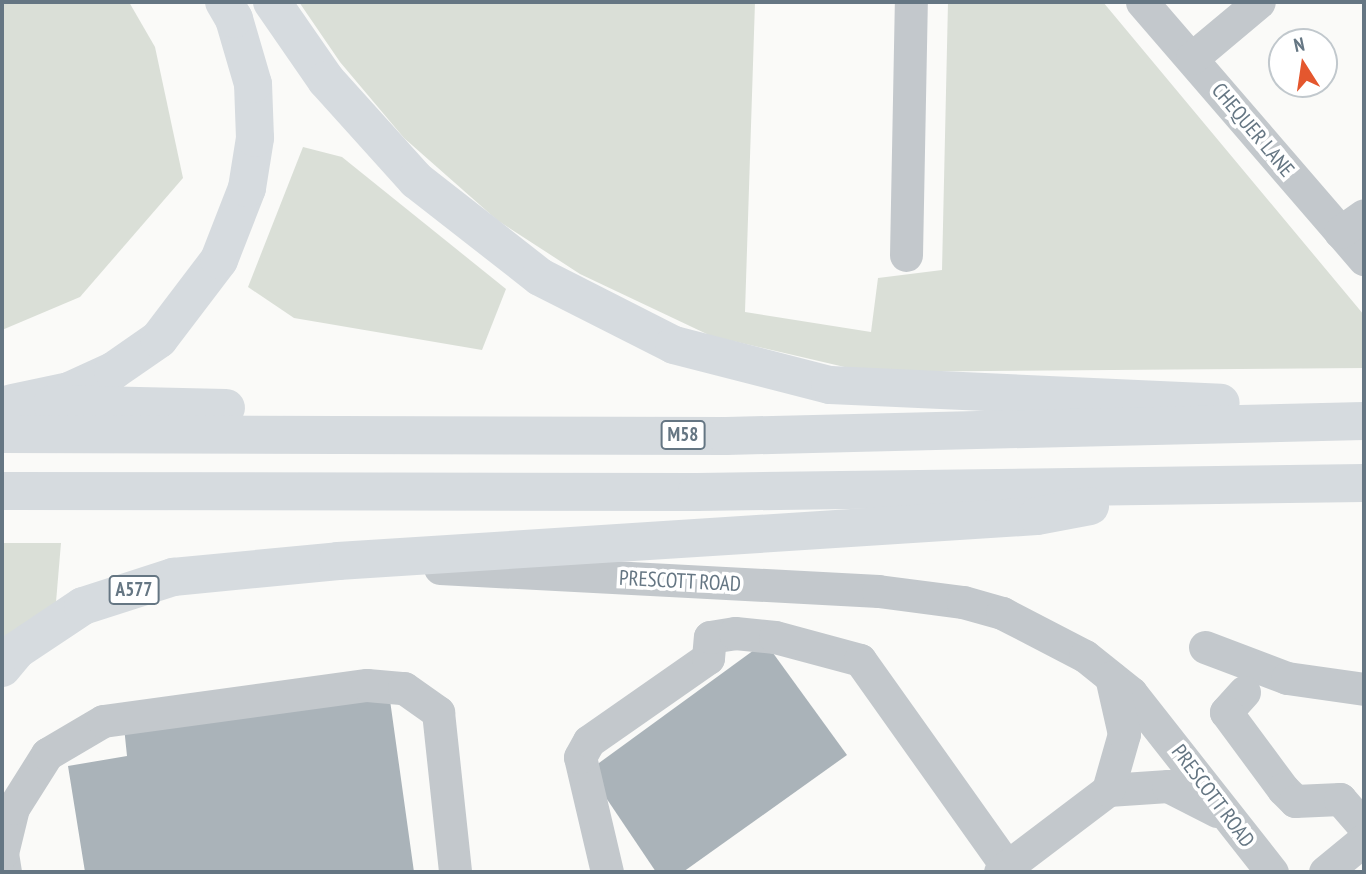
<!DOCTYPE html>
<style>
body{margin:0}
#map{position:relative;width:1366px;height:874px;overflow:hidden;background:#fafaf8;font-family:"PT Sans Narrow",sans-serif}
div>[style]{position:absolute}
.green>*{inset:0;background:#dadfd7}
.building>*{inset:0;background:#aab3b9}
.minor>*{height:33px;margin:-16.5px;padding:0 16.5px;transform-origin:16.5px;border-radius:16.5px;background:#c3c8cc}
.major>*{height:38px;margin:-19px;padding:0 19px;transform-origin:19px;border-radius:19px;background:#d6dbdf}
.highway>*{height:38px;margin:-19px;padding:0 19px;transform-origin:19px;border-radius:19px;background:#d6dbdf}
span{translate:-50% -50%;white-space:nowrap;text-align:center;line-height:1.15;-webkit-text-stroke:7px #fff;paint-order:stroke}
.shield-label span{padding:2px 5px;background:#fff;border:2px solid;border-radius:5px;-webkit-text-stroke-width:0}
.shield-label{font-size:19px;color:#657683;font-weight:700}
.street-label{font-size:21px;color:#657683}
.frame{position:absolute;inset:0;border:4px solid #657683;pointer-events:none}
.north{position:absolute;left:1268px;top:28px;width:70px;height:70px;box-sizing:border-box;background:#fff;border:2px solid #c1c8cd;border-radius:50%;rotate:348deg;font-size:19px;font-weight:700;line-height:28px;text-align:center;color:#657683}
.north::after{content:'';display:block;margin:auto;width:24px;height:32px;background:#e4572e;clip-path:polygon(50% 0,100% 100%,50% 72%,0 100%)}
</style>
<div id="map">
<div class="green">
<div style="clip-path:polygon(2px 2px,129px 2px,155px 47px,183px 178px,80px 297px,2px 330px)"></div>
<div style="clip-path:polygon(299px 2px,755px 2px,745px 312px,871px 332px,878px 278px,942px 270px,948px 2px,1103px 2px,1364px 315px,1364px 368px,866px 372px,711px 336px,580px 274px,497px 220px,404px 138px,340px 62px)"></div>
<div style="clip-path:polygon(303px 147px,342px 157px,506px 289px,482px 350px,294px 318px,248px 287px)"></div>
<div style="clip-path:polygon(2px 543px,61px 543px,56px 602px,2px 642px)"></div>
</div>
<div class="building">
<div style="clip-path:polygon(765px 642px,847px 755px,683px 872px,656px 872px,588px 771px)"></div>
<div style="clip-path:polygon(389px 693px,414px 872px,85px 872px,68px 766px,127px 756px,124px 727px)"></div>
</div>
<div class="minor">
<div style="left:1142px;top:2px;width:340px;rotate:49.2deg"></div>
<div style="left:1192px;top:58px;width:87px;rotate:-39.9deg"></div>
<div style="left:1340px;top:232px;width:29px;rotate:-35deg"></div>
<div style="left:906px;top:255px;width:253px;rotate:-88.9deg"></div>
<div style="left:440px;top:568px;width:439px;rotate:3deg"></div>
<div style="left:878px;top:591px;width:86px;rotate:7.4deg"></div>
<div style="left:963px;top:602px;width:41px;rotate:15.8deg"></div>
<div style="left:1002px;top:613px;width:93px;rotate:27.4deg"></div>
<div style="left:1085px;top:656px;width:59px;rotate:38.8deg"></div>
<div style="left:1131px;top:693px;width:228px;rotate:51.8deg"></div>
<div style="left:1205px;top:647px;width:88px;rotate:20.7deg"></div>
<div style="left:1287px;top:678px;width:78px;rotate:8.1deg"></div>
<div style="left:1244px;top:692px;width:27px;rotate:132deg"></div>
<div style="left:1226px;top:712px;width:96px;rotate:53.5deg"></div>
<div style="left:1283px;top:789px;width:17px;rotate:45deg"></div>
<div style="left:1295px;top:801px;width:45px;rotate:-2.5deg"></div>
<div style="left:1340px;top:799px;width:37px;rotate:49deg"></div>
<div style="left:1108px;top:790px;width:60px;rotate:-3.8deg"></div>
<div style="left:1168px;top:786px;width:55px;rotate:27deg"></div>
<div style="left:5px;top:872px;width:19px;rotate:-99deg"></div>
<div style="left:2px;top:853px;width:46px;rotate:-76.3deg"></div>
<div style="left:13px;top:808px;width:64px;rotate:-57.8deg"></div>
<div style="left:47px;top:754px;width:65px;rotate:-30.5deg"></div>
<div style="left:103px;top:721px;width:266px;rotate:-7.8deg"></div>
<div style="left:367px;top:685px;width:37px;rotate:5deg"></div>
<div style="left:404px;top:688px;width:42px;rotate:35.2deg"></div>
<div style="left:438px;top:712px;width:161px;rotate:83.9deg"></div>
<div style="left:607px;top:872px;width:118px;rotate:-103.2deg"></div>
<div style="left:580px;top:757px;width:18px;rotate:-61deg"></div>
<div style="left:589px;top:741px;width:145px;rotate:-34.9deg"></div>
<div style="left:708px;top:658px;width:21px;rotate:-85deg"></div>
<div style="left:710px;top:637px;width:25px;rotate:-9deg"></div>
<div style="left:735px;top:633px;width:40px;rotate:5.7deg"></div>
<div style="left:775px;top:637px;width:88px;rotate:15.1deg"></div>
<div style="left:860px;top:660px;width:254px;rotate:54.6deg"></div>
<div style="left:1000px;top:872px;width:136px;rotate:-37.2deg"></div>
<div style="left:1108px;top:790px;width:58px;rotate:-74.1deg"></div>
<div style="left:1124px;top:734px;width:58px;rotate:-102.8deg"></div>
<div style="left:1325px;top:872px;width:50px;rotate:-39.4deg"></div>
</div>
<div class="major">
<div style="left:2px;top:668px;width:23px;rotate:-50deg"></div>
<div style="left:17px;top:650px;width:79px;rotate:-33.7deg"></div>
<div style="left:83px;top:606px;width:95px;rotate:-17.9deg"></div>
<div style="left:173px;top:577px;width:166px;rotate:-5.5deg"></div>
</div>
<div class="highway">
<div style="left:272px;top:2px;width:95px;rotate:55.3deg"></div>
<div style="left:326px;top:80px;width:135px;rotate:48deg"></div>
<div style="left:416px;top:180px;width:157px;rotate:38deg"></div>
<div style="left:540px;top:277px;width:150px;rotate:26.9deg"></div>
<div style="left:674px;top:345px;width:161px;rotate:14.4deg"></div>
<div style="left:830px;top:385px;width:391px;rotate:2.6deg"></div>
<div style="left:12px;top:403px;width:58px;rotate:-11.9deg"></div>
<div style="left:69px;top:391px;width:48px;rotate:-24.4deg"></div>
<div style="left:113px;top:371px;width:56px;rotate:-34.8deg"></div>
<div style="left:159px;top:339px;width:99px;rotate:-52.8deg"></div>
<div style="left:219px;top:260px;width:77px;rotate:-68.7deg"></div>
<div style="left:247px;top:188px;width:51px;rotate:-80.9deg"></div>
<div style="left:255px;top:138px;width:54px;rotate:-92.1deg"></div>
<div style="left:253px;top:84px;width:68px;rotate:-106.3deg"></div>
<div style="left:234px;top:19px;width:20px;rotate:-120deg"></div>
<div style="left:52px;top:404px;width:174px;rotate:1.3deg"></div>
<div style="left:2px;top:434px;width:724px;rotate:0.16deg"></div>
<div style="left:726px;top:436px;width:638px;rotate:-1.35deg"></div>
<div style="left:2px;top:491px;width:695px;rotate:0.08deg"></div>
<div style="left:697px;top:492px;width:667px;rotate:-0.77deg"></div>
<div style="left:338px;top:561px;width:700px;rotate:-3.68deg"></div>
<div style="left:1037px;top:516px;width:54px;rotate:-10.7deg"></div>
</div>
<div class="shield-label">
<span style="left:683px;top:435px">M58</span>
<span style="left:134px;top:590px">A577</span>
</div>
<div class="street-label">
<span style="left:1253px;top:130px;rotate:50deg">CHEQUER LANE</span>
<span style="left:680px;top:581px;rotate:3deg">PRESCOTT ROAD</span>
<span style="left:1213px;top:796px;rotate:53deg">PRESCOTT ROAD</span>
</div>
<div class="frame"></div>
<div class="north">N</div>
</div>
